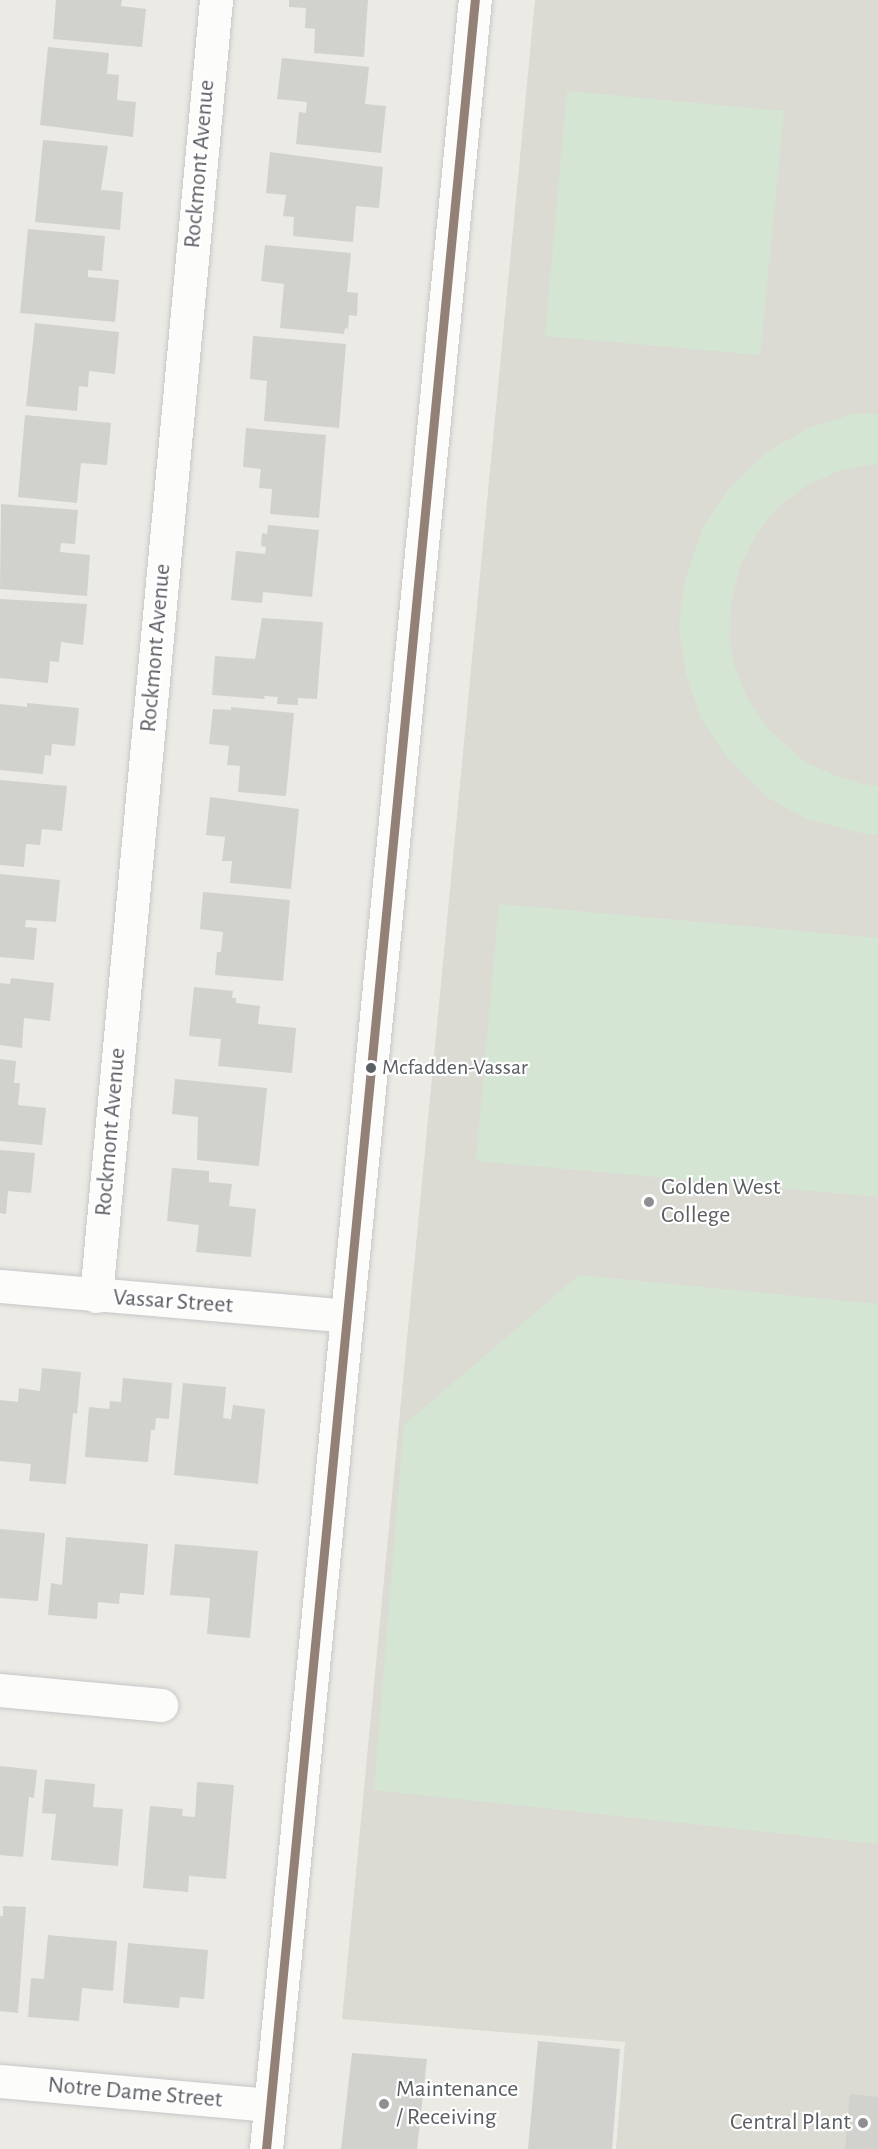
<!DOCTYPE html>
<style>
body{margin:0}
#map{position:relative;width:878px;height:2149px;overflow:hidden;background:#ebeae5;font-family:"Alegreya Sans",sans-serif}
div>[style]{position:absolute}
.education>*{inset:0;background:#dbdad3}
.green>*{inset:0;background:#d4e6d3}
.building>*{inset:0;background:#d1d1ce}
.roads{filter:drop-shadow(0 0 2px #c7c7c7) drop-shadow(0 0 2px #c7c7c7)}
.street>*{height:33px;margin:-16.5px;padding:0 16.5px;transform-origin:16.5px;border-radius:16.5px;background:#fcfcfb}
.secondary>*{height:33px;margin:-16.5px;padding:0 16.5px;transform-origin:16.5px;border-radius:16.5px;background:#fcfcfb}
.bus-1>*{height:9px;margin:-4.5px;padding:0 4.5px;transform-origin:4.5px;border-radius:4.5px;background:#938177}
.dots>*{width:16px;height:16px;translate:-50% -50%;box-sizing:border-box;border:3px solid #fff;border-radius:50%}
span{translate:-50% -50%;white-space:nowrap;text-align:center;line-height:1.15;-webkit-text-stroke:4.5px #fff;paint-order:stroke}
.bus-label{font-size:22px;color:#5b5e63}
.left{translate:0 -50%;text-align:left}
.street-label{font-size:24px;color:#5b5e63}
.poi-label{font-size:24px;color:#5b5e63}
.right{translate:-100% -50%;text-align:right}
</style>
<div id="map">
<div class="education">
<div style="clip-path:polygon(535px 0,878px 0,878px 2149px,616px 2149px,625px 2042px,342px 2019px)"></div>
</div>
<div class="green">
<div style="clip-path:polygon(567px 91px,784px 111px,760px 355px,545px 336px)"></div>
<div style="clip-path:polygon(856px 413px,878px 414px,878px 463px,838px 471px,808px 485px,781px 504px,756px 534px,740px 566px,731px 603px,729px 638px,734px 665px,747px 697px,769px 730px,805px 762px,834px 775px,863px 784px,878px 786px,878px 835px,860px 833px,807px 819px,768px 798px,728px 759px,702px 720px,686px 674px,679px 626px,685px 580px,702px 529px,732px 485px,770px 450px,811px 427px)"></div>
<div style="clip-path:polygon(499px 904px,878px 938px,878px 1197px,476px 1161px)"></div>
<div style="clip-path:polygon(579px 1275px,878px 1304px,878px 1844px,374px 1790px,404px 1425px)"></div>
</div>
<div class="building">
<div style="clip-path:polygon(56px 0,122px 0,121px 6px,146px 9px,142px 47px,53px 39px)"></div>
<div style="clip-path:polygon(289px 0,368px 0,364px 57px,314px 53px,315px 29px,305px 28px,306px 8px,289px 7px)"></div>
<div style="clip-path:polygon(48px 47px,109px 53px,107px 74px,119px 75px,117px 100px,136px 102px,133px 137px,40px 125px)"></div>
<div style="clip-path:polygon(282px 58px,369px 67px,365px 104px,386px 106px,381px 153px,296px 144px,299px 112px,306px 113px,307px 102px,277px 99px)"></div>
<div style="clip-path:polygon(43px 140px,108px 146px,101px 190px,123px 192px,120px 230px,35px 222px)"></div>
<div style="clip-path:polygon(270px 152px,383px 167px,379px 208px,356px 206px,353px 242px,293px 236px,294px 217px,283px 216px,286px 195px,266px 193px)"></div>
<div style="clip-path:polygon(28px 229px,105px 236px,102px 271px,88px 270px,88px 277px,119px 280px,115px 322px,20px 313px)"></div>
<div style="clip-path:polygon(265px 245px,351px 253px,347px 292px,358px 293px,357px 316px,349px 315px,348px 329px,345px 328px,344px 334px,280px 328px,284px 284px,261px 281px)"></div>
<div style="clip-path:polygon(35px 323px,119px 332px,115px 374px,89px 371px,88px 387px,79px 386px,77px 411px,26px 406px)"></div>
<div style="clip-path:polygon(253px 336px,346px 344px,339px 428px,264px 421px,267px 381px,250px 379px)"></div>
<div style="clip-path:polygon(25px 415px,111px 423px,107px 465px,81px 463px,77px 503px,18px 497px)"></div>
<div style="clip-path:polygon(246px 428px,326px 435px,319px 518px,270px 514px,272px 489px,259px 488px,261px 469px,243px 467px)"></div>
<div style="clip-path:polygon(1px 504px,78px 510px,75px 544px,61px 543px,60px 552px,90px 555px,87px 596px,0 589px)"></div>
<div style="clip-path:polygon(268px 525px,319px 530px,312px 597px,263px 592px,262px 603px,231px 600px,236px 551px,265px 554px,266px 547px,261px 546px,262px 533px,267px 534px)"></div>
<div style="clip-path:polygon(0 599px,87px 604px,83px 645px,61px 642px,59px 662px,50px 661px,48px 683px,0 678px)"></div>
<div style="clip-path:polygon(262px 618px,323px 622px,317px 699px,298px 698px,298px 705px,277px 704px,278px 697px,264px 696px,265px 699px,212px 695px,215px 656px,255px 659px)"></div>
<div style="clip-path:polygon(27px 703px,79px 708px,75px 746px,52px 744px,51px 756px,45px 755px,43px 774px,0 770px,0 704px,27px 707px)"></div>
<div style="clip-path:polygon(231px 707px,294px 713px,286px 796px,238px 792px,240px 766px,227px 765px,229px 746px,209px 744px,213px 709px,231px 710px)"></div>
<div style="clip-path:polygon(0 780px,67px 786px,62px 831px,42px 829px,40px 845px,26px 844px,24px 867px,0 865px)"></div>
<div style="clip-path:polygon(210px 797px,299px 809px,291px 889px,230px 883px,232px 861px,222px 861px,225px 837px,206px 835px)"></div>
<div style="clip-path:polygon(0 874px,60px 880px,56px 922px,26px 920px,25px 927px,37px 928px,34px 960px,0 957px)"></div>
<div style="clip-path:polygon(203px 892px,290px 900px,283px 981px,215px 975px,217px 952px,221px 952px,223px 932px,200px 929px)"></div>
<div style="clip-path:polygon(11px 978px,54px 983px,50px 1021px,24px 1018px,22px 1048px,0 1045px,0 983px,10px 984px)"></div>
<div style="clip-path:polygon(194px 987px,233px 991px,232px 998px,236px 998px,236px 1003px,260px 1006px,258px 1024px,296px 1028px,292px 1073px,218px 1066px,221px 1039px,189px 1036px)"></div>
<div style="clip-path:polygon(0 1059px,16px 1061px,14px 1083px,20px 1083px,18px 1105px,46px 1108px,42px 1145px,0 1141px)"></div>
<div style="clip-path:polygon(175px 1079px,267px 1088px,259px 1166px,197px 1160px,198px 1117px,172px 1114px)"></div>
<div style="clip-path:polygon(0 1150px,35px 1153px,31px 1193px,8px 1191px,6px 1214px,0 1213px)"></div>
<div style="clip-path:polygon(172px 1168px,209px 1171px,209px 1182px,232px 1184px,229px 1206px,256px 1209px,251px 1257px,196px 1252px,199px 1225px,167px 1221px)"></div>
<div style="clip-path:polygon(42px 1368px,81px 1372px,77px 1414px,73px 1413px,66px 1484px,29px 1481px,31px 1464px,0 1461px,0 1400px,18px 1402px,19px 1388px,40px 1391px)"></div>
<div style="clip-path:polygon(123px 1378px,172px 1383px,169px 1419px,156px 1418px,155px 1430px,151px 1430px,148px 1462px,85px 1457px,89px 1407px,109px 1409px,110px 1401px,121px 1402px)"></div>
<div style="clip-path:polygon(183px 1383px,226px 1387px,223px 1418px,231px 1419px,233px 1405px,265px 1409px,258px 1484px,174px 1475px)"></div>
<div style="clip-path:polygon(0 1529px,45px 1533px,38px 1601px,0 1598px)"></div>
<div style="clip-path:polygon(66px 1537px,148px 1544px,144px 1595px,120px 1593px,119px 1604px,98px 1602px,97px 1619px,48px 1615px,51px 1583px,62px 1585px)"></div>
<div style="clip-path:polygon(175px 1544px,258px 1551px,250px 1638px,207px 1634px,210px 1598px,170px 1595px)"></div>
<div style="clip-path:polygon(0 1766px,37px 1770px,34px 1798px,29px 1797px,23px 1857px,0 1855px)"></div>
<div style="clip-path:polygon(45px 1779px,95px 1784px,93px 1807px,123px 1809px,118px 1866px,51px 1860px,56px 1814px,42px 1813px)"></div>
<div style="clip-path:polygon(197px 1782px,234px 1785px,226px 1879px,189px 1876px,188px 1892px,143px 1888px,150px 1806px,183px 1809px,182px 1816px,195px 1817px)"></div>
<div style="clip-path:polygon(3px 1906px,26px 1907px,18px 2013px,0 2011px,0 1916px,3px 1916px)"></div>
<div style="clip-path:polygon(48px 1935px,117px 1941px,113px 1991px,82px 1988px,79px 2021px,28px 2017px,31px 1978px,44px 1979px)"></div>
<div style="clip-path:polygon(128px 1943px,208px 1950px,204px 1999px,180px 1997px,179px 2008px,123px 2003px)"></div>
<div style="clip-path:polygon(538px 2041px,620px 2049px,612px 2149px,528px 2149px)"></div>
<div style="clip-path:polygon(352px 2053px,427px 2059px,417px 2149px,341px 2149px)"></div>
<div style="clip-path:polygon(850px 2094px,878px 2097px,878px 2149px,845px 2149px)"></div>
</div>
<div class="roads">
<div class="street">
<div style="left:0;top:1286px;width:348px;rotate:4.9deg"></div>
<div style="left:96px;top:1296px;width:1302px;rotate:-84.71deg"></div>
<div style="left:0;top:1690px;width:162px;rotate:5.3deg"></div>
<div style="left:0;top:2081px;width:271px;rotate:5.1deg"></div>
</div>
<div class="secondary">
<div style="left:266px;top:2149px;width:2159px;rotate:-84.45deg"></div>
</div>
</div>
<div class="bus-1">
<div style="left:266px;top:2149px;width:2159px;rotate:-84.45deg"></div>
</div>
<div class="dots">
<div style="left:371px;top:1068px;background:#5b5e63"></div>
<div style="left:649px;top:1202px;background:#8d8f90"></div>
<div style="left:384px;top:2104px;background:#8d8f90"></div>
<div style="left:863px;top:2123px;background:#8d8f90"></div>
</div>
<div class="bus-label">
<span class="left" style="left:382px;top:1068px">Mcfadden-Vassar</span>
</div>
<div class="street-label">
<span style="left:200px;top:164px;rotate:-85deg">Rockmont Avenue</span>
<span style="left:156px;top:648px;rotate:-85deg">Rockmont Avenue</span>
<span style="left:111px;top:1132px;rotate:-85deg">Rockmont Avenue</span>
<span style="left:173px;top:1302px;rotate:4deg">Vassar Street</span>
<span style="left:135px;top:2093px;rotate:5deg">Notre Dame Street</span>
</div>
<div class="poi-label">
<span class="left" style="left:661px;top:1202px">Golden West<br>College</span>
<span class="left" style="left:396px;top:2104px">Maintenance<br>/ Receiving</span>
<span class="right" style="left:851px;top:2123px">Central Plant</span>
</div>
</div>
